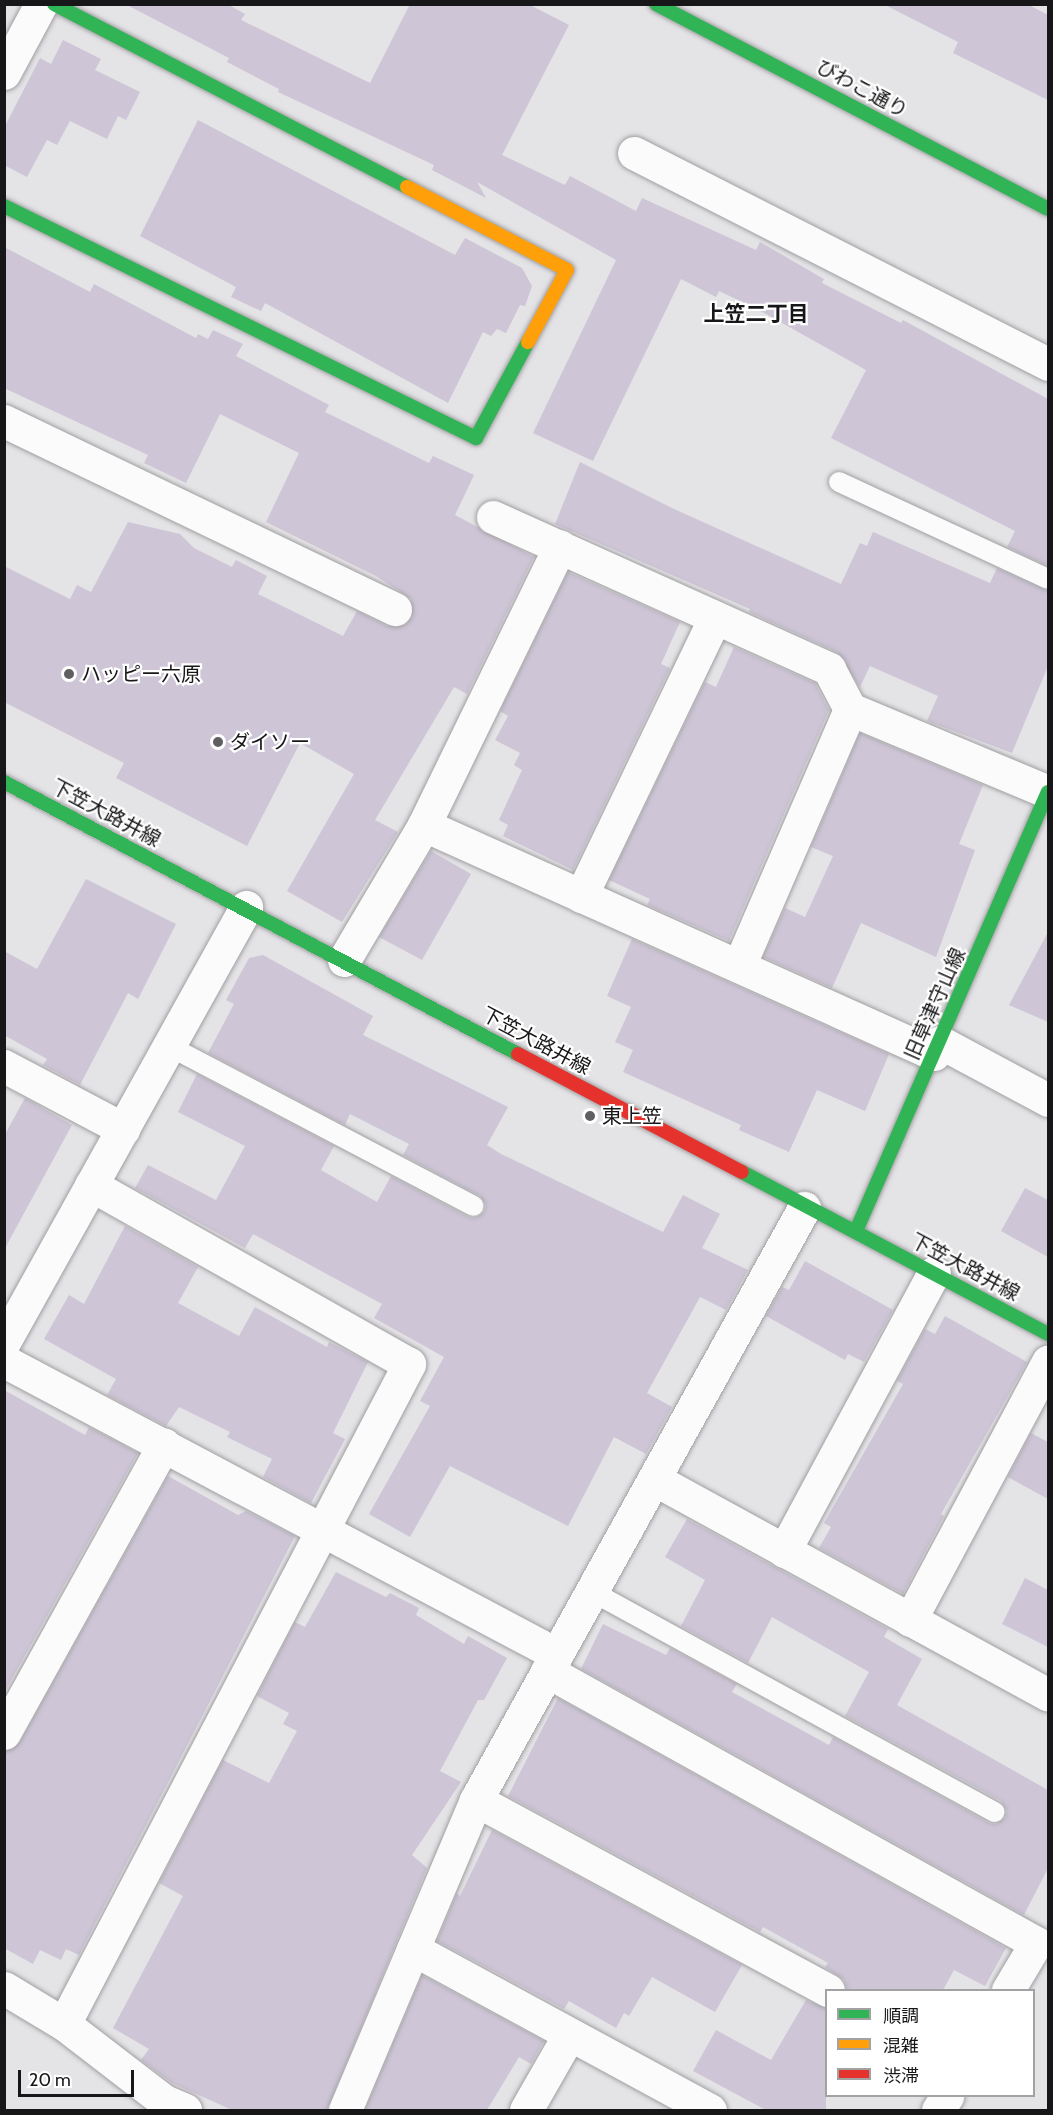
<!DOCTYPE html>
<meta charset="utf-8">
<style>
body{margin:0}
#map{position:relative;width:1053px;height:2115px;overflow:hidden;background:#e4e3e6;font-family:Cabin,"Noto Sans JP",sans-serif}
div>[style]{position:absolute}
.building>*{inset:0;background:#cec5d6}
.roads{filter:drop-shadow(0 0 2px #a09fa2) drop-shadow(0 0 2px #a09fa2)}
.lane>*{height:20px;margin:-10px;padding:0 10px;transform-origin:10px;border-radius:10px;background:#fbfbfb}
.street>*{height:33px;margin:-16.5px;padding:0 16.5px;transform-origin:16.5px;border-radius:16.5px;background:#fbfbfb}
.fast>*{height:14px;margin:-7px;padding:0 7px;transform-origin:7px;border-radius:7px;background:#30b455}
.slow>*{height:14px;margin:-7px;padding:0 7px;transform-origin:7px;border-radius:7px;background:#ff9f0a}
.jam>*{height:14px;margin:-7px;padding:0 7px;transform-origin:7px;border-radius:7px;background:#e5322d}
.dots>*{width:16px;height:16px;translate:-50% -50%;box-sizing:border-box;border:3px solid #fff;border-radius:50%}
span{translate:-50% -50%;white-space:nowrap;text-align:center;line-height:1.15;-webkit-text-stroke:4.5px #fff;paint-order:stroke}
.street-label{font-size:20px;color:#171618}
.poi-label{font-size:20px;color:#171618}
.left{translate:0 -50%;text-align:left}
.neighbourhood-label{font-size:21px;color:#171618;font-weight:700}
.frame{position:absolute;inset:0;border:6px solid #171618;pointer-events:none}
.legend{position:absolute;left:825px;top:1989px;width:210px;height:108px;box-sizing:border-box;background:#fff;border:2px solid #a2a2a3;margin:0;padding:8px 10px;list-style:none;font-size:18px;color:#171618}
.legend li{display:flex;align-items:center;gap:12px;height:30px}
.legend b{width:30px;border:2px solid #a2a2a3}
.scale{position:absolute;left:18px;top:2070px;width:116px;height:27px;box-sizing:border-box;border:3px solid #171618;border-top:0;padding-left:8px;font-size:18px;line-height:21px;white-space:nowrap;color:#171618;-webkit-text-stroke:4px #fff;paint-order:stroke}
</style>
<div id="map">
<div class="building">
<div style="clip-path:polygon(125px 4px,227px 4px,245px 14px,241px 20px,370px 83px,410px 4px,528px 4px,569px 25px,502px 155px,565px 185px,570px 176px,636px 211px,642px 198px,756px 250px,760px 242px,824px 279px,822px 283px,901px 323px,903px 320px,1048px 399px,1048px 566px,1007px 547px,1015px 531px,831px 438px,866px 370px,757px 309px,719px 291px,716px 297px,681px 279px,593px 461px,533px 433px,616px 260px,477px 182px,486px 198px,432px 170px,434px 165px,278px 92px,279px 89px,227px 62px,229px 58px)"></div>
<div style="clip-path:polygon(883px 4px,1027px 4px,1048px 15px,1048px 100px,953px 53px,958px 42px)"></div>
<div style="clip-path:polygon(63px 40px,101px 59px,95px 70px,140px 92px,126px 120px,118px 116px,107px 139px,70px 121px,57px 145px,47px 140px,27px 177px,4px 165px,4px 128px,40px 58px,51px 64px)"></div>
<div style="clip-path:polygon(198px 120px,455px 255px,465px 238px,522px 268px,532px 286px,525px 306px,520px 305px,506px 333px,497px 329px,491px 336px,483px 332px,448px 403px,265px 303px,261px 311px,231px 297px,236px 287px,140px 236px)"></div>
<div style="clip-path:polygon(4px 247px,90px 292px,94px 284px,196px 338px,198px 334px,208px 339px,213px 330px,243px 344px,236px 356px,329px 405px,325px 412px,429px 463px,433px 456px,474px 475px,455px 515px,534px 557px,467px 694px,454px 687px,375px 820px,398px 832px,342px 922px,287px 891px,354px 774px,300px 743px,247px 846px,116px 778px,124px 763px,4px 702px,4px 566px,70px 599px,77px 585px,91px 592px,128px 522px,180px 534px,194px 548px,232px 567px,236px 560px,267px 576px,258px 594px,343px 636px,357px 611px,387px 626px,405px 625px,412px 617px,411px 599px,376px 576px,266px 522px,299px 453px,220px 414px,186px 483px,144px 463px,148px 455px,4px 388px)"></div>
<div style="clip-path:polygon(580px 462px,674px 509px,841px 584px,860px 543px,867px 546px,873px 532px,990px 583px,997px 568px,1048px 591px,1048px 666px,1012px 753px,927px 721px,938px 696px,870px 666px,860px 687px,837px 652px,749px 612px,750px 609px,555px 524px)"></div>
<div style="clip-path:polygon(568px 572px,680px 622px,661px 664px,670px 668px,573px 870px,503px 836px,508px 825px,499px 820px,522px 770px,514px 765px,520px 753px,495px 740px,508px 716px,500px 711px)"></div>
<div style="clip-path:polygon(734px 647px,815px 683px,829px 710px,729px 941px,647px 905px,650px 899px,609px 880px,705px 682px,716px 687px)"></div>
<div style="clip-path:polygon(860px 733px,983px 785px,959px 844px,975px 850px,936px 957px,861px 923px,832px 988px,763px 957px,785px 908px,805px 917px,833px 856px,811px 847px)"></div>
<div style="clip-path:polygon(431px 851px,471px 874px,422px 960px,379px 937px)"></div>
<div style="clip-path:polygon(86px 879px,176px 924px,138px 999px,128px 993px,80px 1085px,43px 1065px,47px 1059px,4px 1035px,4px 951px,37px 969px)"></div>
<div style="clip-path:polygon(1048px 932px,1048px 1022px,1009px 1005px)"></div>
<div style="clip-path:polygon(632px 939px,889px 1054px,865px 1111px,817px 1090px,789px 1152px,739px 1130px,741px 1125px,623px 1072px,633px 1050px,615px 1042px,631px 1007px,607px 996px)"></div>
<div style="clip-path:polygon(263px 955px,373px 1016px,363px 1035px,508px 1107px,487px 1145px,501px 1154px,663px 1232px,683px 1195px,720px 1214px,702px 1248px,748px 1270px,726px 1310px,700px 1297px,647px 1393px,672px 1407px,646px 1454px,614px 1437px,568px 1526px,450px 1466px,410px 1537px,369px 1514px,430px 1406px,420px 1401px,444px 1357px,374px 1318px,382px 1304px,253px 1234px,245px 1248px,135px 1188px,148px 1165px,216px 1200px,245px 1146px,178px 1112px,197px 1074px,334px 1146px,321px 1170px,377px 1202px,391px 1176px,468px 1217px,475px 1218px,484px 1212px,486px 1205px,480px 1196px,403px 1155px,409px 1144px,350px 1114px,345px 1125px,208px 1053px,234px 1004px,226px 1000px,249px 958px)"></div>
<div style="clip-path:polygon(25px 1098px,72px 1125px,4px 1250px,4px 1136px)"></div>
<div style="clip-path:polygon(1025px 1188px,1048px 1200px,1048px 1257px,1001px 1231px)"></div>
<div style="clip-path:polygon(125px 1226px,198px 1267px,178px 1303px,239px 1336px,255px 1307px,327px 1347px,329px 1342px,368px 1362px,333px 1433px,345px 1439px,311px 1503px,263px 1477px,272px 1459px,227px 1437px,230px 1432px,179px 1407px,166px 1426px,107px 1395px,116px 1379px,44px 1339px,69px 1295px,84px 1304px)"></div>
<div style="clip-path:polygon(805px 1261px,893px 1310px,864px 1362px,848px 1354px,845px 1360px,766px 1316px,782px 1287px,789px 1290px)"></div>
<div style="clip-path:polygon(945px 1316px,1027px 1362px,941px 1514px,944px 1516px,903px 1594px,819px 1548px,831px 1527px,824px 1523px,903px 1384px,897px 1381px,925px 1329px,935px 1334px)"></div>
<div style="clip-path:polygon(4px 1390px,85px 1435px,89px 1427px,138px 1453px,4px 1693px)"></div>
<div style="clip-path:polygon(1031px 1433px,1048px 1442px,1048px 1499px,1008px 1477px)"></div>
<div style="clip-path:polygon(168px 1476px,238px 1515px,246px 1511px,295px 1536px,79px 1955px,66px 1949px,61px 1960px,40px 1950px,33px 1964px,4px 1948px,4px 1752px,20px 1742px)"></div>
<div style="clip-path:polygon(687px 1519px,888px 1629px,884px 1637px,922px 1659px,897px 1705px,1048px 1790px,1048px 1868px,1024px 1915px,581px 1669px,603px 1624px,666px 1655px,670px 1648px,737px 1684px,732px 1692px,829px 1745px,833px 1737px,989px 1823px,996px 1824px,1005px 1818px,1007px 1811px,1001px 1801px,845px 1716px,869px 1672px,772px 1617px,748px 1663px,681px 1626px,705px 1580px,665px 1557px)"></div>
<div style="clip-path:polygon(336px 1572px,386px 1597px,390px 1593px,419px 1608px,416px 1615px,464px 1644px,468px 1636px,507px 1658px,484px 1700px,478px 1700px,440px 1771px,461px 1782px,412px 1855px,427px 1868px,327px 2110px,232px 2110px,172px 2083px,141px 2060px,149px 2049px,113px 2028px,183px 1896px,159px 1883px,223px 1760px,269px 1783px,297px 1731px,283px 1724px,289px 1713px,257px 1696px,295px 1622px,305px 1627px)"></div>
<div style="clip-path:polygon(1025px 1578px,1048px 1590px,1048px 1647px,1002px 1624px)"></div>
<div style="clip-path:polygon(558px 1698px,1006px 1948px,985px 1986px,954px 1970px,943px 1990px,847px 1990px,844px 1980px,825px 1967px,828px 1963px,763px 1927px,760px 1932px,508px 1796px)"></div>
<div style="clip-path:polygon(492px 1830px,742px 1965px,715px 2012px,652px 1977px,629px 2016px,624px 2013px,616px 2028px,569px 2001px,564px 2009px,437px 1941px,457px 1893px,460px 1896px)"></div>
<div style="clip-path:polygon(422px 1975px,544px 2041px,531px 2064px,519px 2057px,487px 2110px,365px 2110px)"></div>
<div style="clip-path:polygon(806px 2000px,826px 2008px,826px 2110px,766px 2110px,693px 2071px,716px 2030px,771px 2060px)"></div>
</div>
<div class="roads">
<div class="lane">
<div style="left:839px;top:482px;width:230px;rotate:24.9deg"></div>
<div style="left:169px;top:1046px;width:344px;rotate:27.7deg"></div>
<div style="left:591px;top:1591px;width:460px;rotate:28.7deg"></div>
</div>
<div class="street">
<div style="left:4px;top:73px;width:78px;rotate:-61.8deg"></div>
<div style="left:634px;top:153px;width:465px;rotate:27deg"></div>
<div style="left:4px;top:421px;width:434px;rotate:25.7deg"></div>
<div style="left:493px;top:517px;width:369px;rotate:24.3deg"></div>
<div style="left:829px;top:669px;width:45px;rotate:62.3deg"></div>
<div style="left:850px;top:709px;width:215px;rotate:22.7deg"></div>
<div style="left:424px;top:825px;width:559px;rotate:24.18deg"></div>
<div style="left:581px;top:896px;width:309px;rotate:-64.3deg"></div>
<div style="left:344px;top:960px;width:157px;rotate:-59.3deg"></div>
<div style="left:424px;top:825px;width:310px;rotate:-64deg"></div>
<div style="left:739px;top:966px;width:280px;rotate:-66.6deg"></div>
<div style="left:940px;top:1042px;width:123px;rotate:28.2deg"></div>
<div style="left:4px;top:1066px;width:135px;rotate:27.9deg"></div>
<div style="left:4px;top:1342px;width:498px;rotate:-60.9deg"></div>
<div style="left:4px;top:1361px;width:625px;rotate:27.96deg"></div>
<div style="left:654px;top:1479px;width:449px;rotate:28.7deg"></div>
<div style="left:784px;top:1551px;width:316px;rotate:-61.7deg"></div>
<div style="left:910px;top:1620px;width:293px;rotate:-61.9deg"></div>
<div style="left:547px;top:1671px;width:560px;rotate:29.08deg"></div>
<div style="left:1036px;top:1943px;width:55px;rotate:120.8deg"></div>
<div style="left:4px;top:1733px;width:330px;rotate:-61deg"></div>
<div style="left:476px;top:1800px;width:400px;rotate:28.4deg"></div>
<div style="left:413px;top:1949px;width:338px;rotate:28.5deg"></div>
<div style="left:4px;top:1988px;width:70px;rotate:31deg"></div>
<div style="left:64px;top:2024px;width:126px;rotate:37.6deg"></div>
<div style="left:164px;top:2101px;width:23px;rotate:23deg"></div>
<div style="left:64px;top:2024px;width:745px;rotate:-62.4deg"></div>
<div style="left:409px;top:1364px;width:365px;rotate:-150.6deg"></div>
<div style="left:345px;top:2110px;width:337px;rotate:-67.1deg"></div>
<div style="left:476px;top:1800px;width:677px;rotate:-61.01deg"></div>
<div style="left:526px;top:2110px;width:86px;rotate:-60.2deg"></div>
<div style="left:938px;top:2110px;width:17px;rotate:-57deg"></div>
</div>
<div class="fast">
<div style="left:54px;top:4px;width:398px;rotate:27.4deg"></div>
<div style="left:656px;top:4px;width:442px;rotate:27.6deg"></div>
<div style="left:4px;top:206px;width:526px;rotate:26.18deg"></div>
<div style="left:476px;top:438px;width:109px;rotate:-61.6deg"></div>
<div style="left:4px;top:782px;width:582px;rotate:27.89deg"></div>
<div style="left:742px;top:1172px;width:346px;rotate:27.9deg"></div>
<div style="left:856px;top:1231px;width:479px;rotate:-66.4deg"></div>
</div>
<div class="slow">
<div style="left:407px;top:187px;width:180px;rotate:27.4deg"></div>
<div style="left:567px;top:270px;width:82px;rotate:118.4deg"></div>
</div>
<div class="jam">
<div style="left:518px;top:1054px;width:253px;rotate:27.8deg"></div>
</div>
</div>
<div class="dots">
<div style="left:69px;top:674px;background:#5f5e60"></div>
<div style="left:218px;top:742px;background:#5f5e60"></div>
<div style="left:590px;top:1116px;background:#5f5e60"></div>
</div>
<div class="street-label">
<span style="left:862px;top:89px;rotate:28deg">びわこ通り</span>
<span style="left:106px;top:813px;rotate:28deg">下笠大路井線</span>
<span style="left:935px;top:1004px;rotate:-66deg">旧草津守山線</span>
<span style="left:536px;top:1041px;rotate:28deg">下笠大路井線</span>
<span style="left:965px;top:1267px;rotate:28deg">下笠大路井線</span>
</div>
<div class="poi-label">
<span class="left" style="left:81px;top:674px">ハッピー六原</span>
<span class="left" style="left:230px;top:742px">ダイソー</span>
<span class="left" style="left:602px;top:1116px">東上笠</span>
</div>
<div class="neighbourhood-label">
<span style="left:756px;top:314px">上笠二丁目</span>
</div>
<div class="frame"></div>
<ul class="legend">
<li><b style="height:8px;background:#30b455"></b>順調</li>
<li><b style="height:8px;background:#ff9f0a"></b>混雑</li>
<li><b style="height:8px;background:#e5322d"></b>渋滞</li>
</ul>
<div class="scale">20 m</div>
</div>
